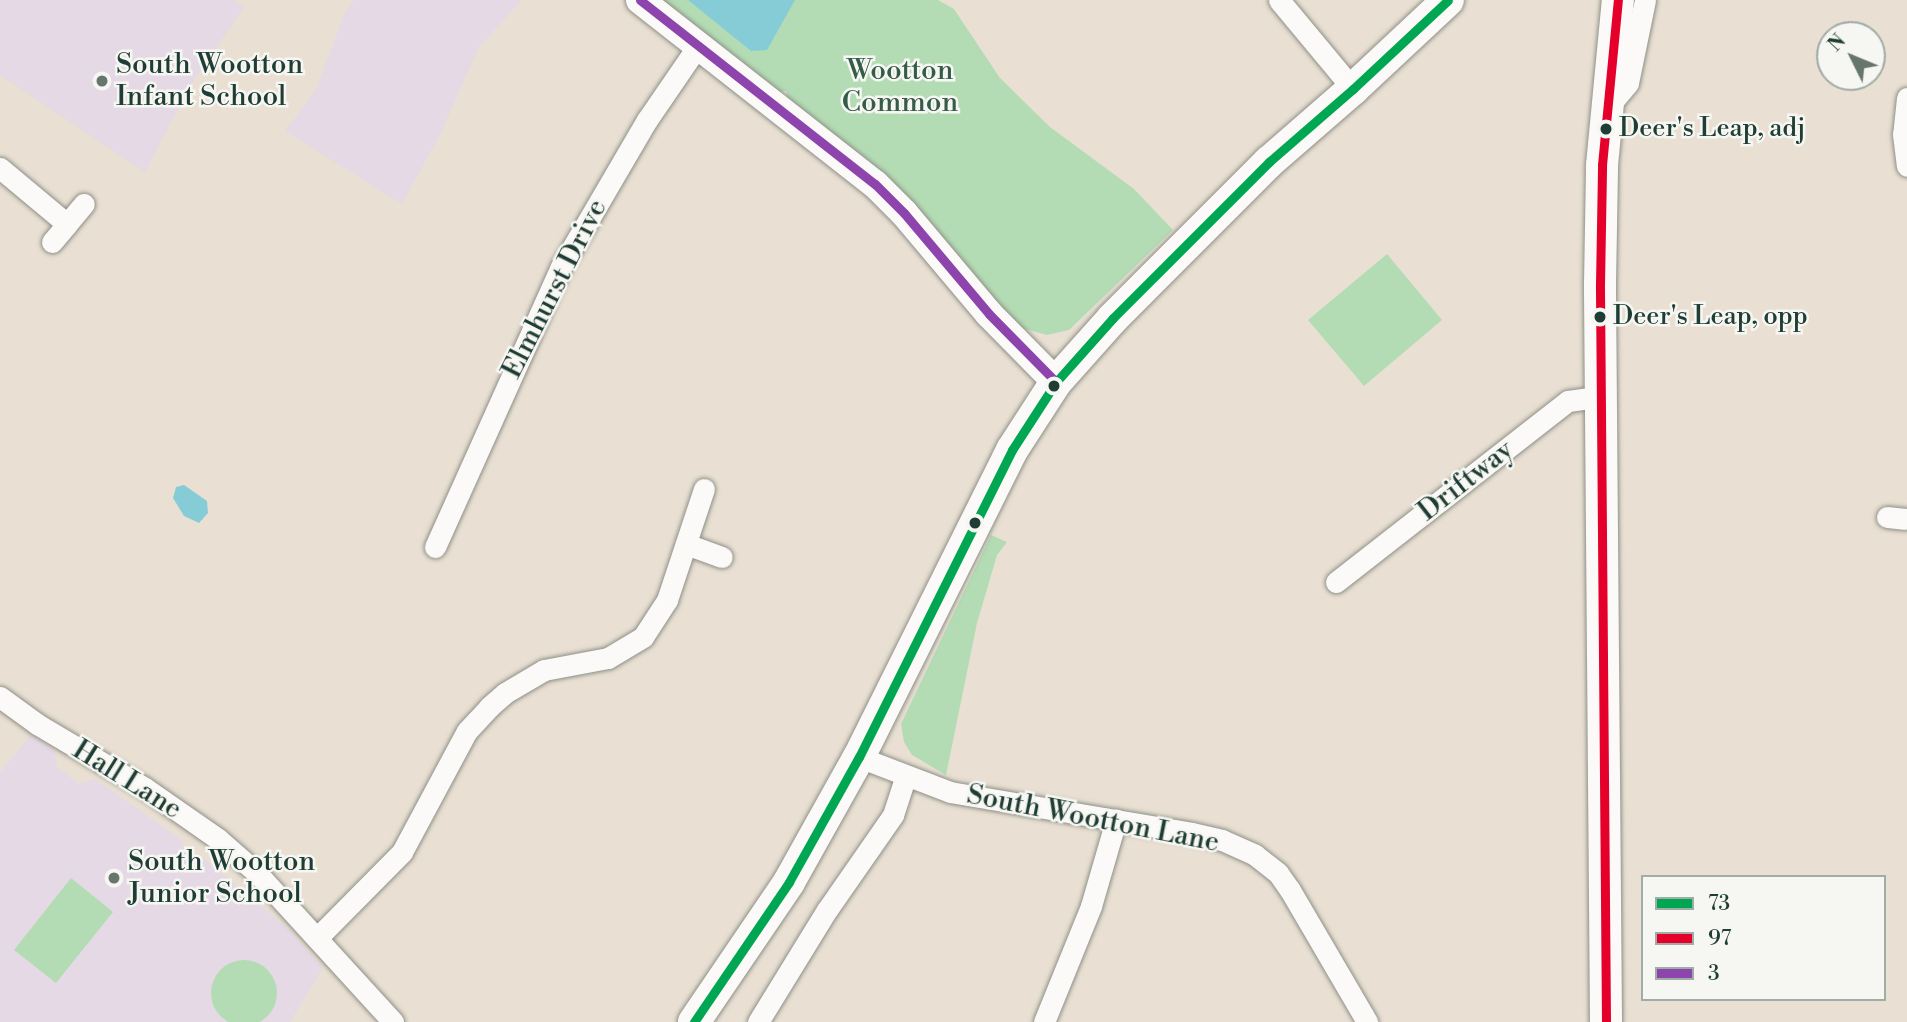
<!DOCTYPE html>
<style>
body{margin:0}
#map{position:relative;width:1907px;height:1022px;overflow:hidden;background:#e9e0d3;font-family:"Libre Bodoni",serif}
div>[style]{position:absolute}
.built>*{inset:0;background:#e5d9e5}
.green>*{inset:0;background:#b3dcb4}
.round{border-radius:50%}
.water>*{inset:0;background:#86ccd6}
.roads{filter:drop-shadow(0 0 2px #8f9088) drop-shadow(0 0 2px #8f9088)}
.street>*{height:21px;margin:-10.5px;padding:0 10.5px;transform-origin:10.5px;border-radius:10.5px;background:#fcfaf8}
.secondary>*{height:28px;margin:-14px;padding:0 14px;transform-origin:14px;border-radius:14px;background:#fcfaf8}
.primary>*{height:32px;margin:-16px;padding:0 16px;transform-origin:16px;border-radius:16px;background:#fcfaf8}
.bus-1>*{height:9px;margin:-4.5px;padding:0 4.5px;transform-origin:4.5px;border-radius:4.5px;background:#00a651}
.bus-2>*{height:9px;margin:-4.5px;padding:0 4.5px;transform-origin:4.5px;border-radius:4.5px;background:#e4002b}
.bus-3>*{height:9px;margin:-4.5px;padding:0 4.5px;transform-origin:4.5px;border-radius:4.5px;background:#8e44ad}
.dots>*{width:19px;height:19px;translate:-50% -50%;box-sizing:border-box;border:4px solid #f6f6f2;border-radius:50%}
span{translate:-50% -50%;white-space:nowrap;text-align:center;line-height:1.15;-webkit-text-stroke:5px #f6f6f2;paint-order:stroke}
.bus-label{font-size:26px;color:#1f3d34}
.left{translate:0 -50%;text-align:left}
.poi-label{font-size:28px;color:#1f3d34}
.park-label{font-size:28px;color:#345c48}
.street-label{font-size:28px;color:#1f3d34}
.legend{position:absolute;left:1641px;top:875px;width:245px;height:126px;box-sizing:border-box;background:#f6f6f2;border:2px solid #a0aca6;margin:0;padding:9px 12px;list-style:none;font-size:21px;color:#1f3d34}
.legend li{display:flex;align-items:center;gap:14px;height:35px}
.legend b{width:35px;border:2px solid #a0aca6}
.north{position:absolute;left:1816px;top:21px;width:70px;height:70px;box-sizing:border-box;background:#f6f6f2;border:2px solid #a0aca6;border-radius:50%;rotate:313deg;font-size:19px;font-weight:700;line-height:28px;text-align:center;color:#1f3d34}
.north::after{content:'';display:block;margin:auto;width:24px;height:32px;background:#66766c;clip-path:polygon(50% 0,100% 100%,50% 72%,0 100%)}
</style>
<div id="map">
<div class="built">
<div style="clip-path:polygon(0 0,234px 0,244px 7px,189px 88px,145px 172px,0 75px)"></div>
<div style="clip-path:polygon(354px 0,522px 0,479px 47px,440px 135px,402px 204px,285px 131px,316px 90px,346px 10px)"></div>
<div style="clip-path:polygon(32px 734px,54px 750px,57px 767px,79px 784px,95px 779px,182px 840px,184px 848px,195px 857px,201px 856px,288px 929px,323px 968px,290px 1022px,0 1022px,0 772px)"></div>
</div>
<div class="green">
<div style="clip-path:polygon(654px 0,938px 0,954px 9px,1000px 78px,1050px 127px,1134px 189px,1173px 230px,1069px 330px,1047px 335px,1025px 329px,993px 304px,788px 100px,786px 91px,776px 93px)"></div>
<div style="clip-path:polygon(1387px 254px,1442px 320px,1364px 386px,1308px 320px)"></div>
<div style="clip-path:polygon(991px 535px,1007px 542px,997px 555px,977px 623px,946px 775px,912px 755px,904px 742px,901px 724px)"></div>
<div style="clip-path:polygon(71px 878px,113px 912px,56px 983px,14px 950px)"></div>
<div class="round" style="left:211px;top:960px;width:66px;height:66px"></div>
</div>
<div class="water">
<div style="clip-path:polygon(688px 0,795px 0,767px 50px,751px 51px)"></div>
<div style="clip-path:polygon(184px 485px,207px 501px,208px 513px,199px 523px,184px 516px,173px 498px,176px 487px)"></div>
</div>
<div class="roads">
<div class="street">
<div style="left:1279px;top:0;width:116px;rotate:50.3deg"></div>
<div style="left:1907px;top:98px;width:36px;rotate:96deg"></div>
<div style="left:1903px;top:134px;width:32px;rotate:83deg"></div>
<div style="left:1608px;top:107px;width:31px;rotate:-50deg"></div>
<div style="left:1628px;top:83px;width:85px;rotate:-78.4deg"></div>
<div style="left:0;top:168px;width:87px;rotate:39.9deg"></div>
<div style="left:67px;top:224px;width:26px;rotate:-50deg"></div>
<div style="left:52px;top:242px;width:23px;rotate:-50deg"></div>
<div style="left:1887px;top:517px;width:18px;rotate:6deg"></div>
<div style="left:686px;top:544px;width:38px;rotate:20deg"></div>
<div style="left:435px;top:547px;width:307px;rotate:-65.8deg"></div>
<div style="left:561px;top:267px;width:170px;rotate:-59.7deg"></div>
<div style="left:647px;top:120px;width:92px;rotate:-55.6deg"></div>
<div style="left:1336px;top:582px;width:294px;rotate:-38deg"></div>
<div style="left:1568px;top:401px;width:35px;rotate:-8deg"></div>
<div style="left:0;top:697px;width:46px;rotate:36.1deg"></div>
<div style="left:37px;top:724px;width:126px;rotate:30.7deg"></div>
<div style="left:145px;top:788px;width:89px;rotate:34.9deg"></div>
<div style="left:218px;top:839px;width:52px;rotate:41.1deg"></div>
<div style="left:257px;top:873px;width:202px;rotate:47.6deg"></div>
<div style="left:859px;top:757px;width:97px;rotate:21deg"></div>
<div style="left:950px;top:792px;width:245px;rotate:9.6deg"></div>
<div style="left:1192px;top:833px;width:31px;rotate:13deg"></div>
<div style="left:1222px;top:840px;width:36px;rotate:24deg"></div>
<div style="left:1255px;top:855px;width:29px;rotate:38deg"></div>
<div style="left:1278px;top:873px;width:21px;rotate:55deg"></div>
<div style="left:1290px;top:890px;width:153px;rotate:59.7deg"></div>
<div style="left:317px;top:938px;width:121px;rotate:-45.3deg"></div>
<div style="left:402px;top:852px;width:137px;rotate:-61.8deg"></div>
<div style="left:467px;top:731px;width:33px;rotate:-47deg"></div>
<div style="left:489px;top:707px;width:21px;rotate:-41deg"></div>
<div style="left:505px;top:693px;width:45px;rotate:-30.5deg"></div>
<div style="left:544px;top:670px;width:65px;rotate:-10.6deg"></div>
<div style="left:608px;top:658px;width:41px;rotate:-31deg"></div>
<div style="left:643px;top:637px;width:44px;rotate:-57deg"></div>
<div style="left:667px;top:600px;width:117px;rotate:-71.6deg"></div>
<div style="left:758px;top:1022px;width:132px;rotate:-58.4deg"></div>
<div style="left:827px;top:910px;width:116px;rotate:-55.2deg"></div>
<div style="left:893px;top:815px;width:40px;rotate:-72deg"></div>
<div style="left:1044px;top:1022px;width:125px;rotate:-67.9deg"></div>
<div style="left:1091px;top:906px;width:90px;rotate:-73.8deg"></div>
</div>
<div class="secondary">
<div style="left:640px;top:0;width:298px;rotate:38.1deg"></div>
<div style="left:875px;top:184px;width:41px;rotate:45deg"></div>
<div style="left:904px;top:213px;width:132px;rotate:49.9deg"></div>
<div style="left:989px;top:314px;width:95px;rotate:45.4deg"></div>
</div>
<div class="primary">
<div style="left:694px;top:1022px;width:169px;rotate:-55.8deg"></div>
<div style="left:789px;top:882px;width:143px;rotate:-60.8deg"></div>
<div style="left:859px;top:757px;width:343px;rotate:-63.5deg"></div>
<div style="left:1012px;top:450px;width:81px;rotate:-57.1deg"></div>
<div style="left:1056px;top:382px;width:86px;rotate:-48.3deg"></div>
<div style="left:1113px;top:318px;width:221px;rotate:-45deg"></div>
<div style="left:1269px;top:162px;width:111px;rotate:-41deg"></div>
<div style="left:1353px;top:89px;width:130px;rotate:-43.1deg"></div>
<div style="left:1606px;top:1022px;width:738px;rotate:-90.47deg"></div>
<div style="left:1600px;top:284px;width:119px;rotate:-89deg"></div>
<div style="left:1602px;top:165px;width:166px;rotate:-84.5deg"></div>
</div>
</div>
<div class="bus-1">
<div style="left:694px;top:1022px;width:169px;rotate:-55.8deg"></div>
<div style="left:789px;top:882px;width:143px;rotate:-60.8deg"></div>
<div style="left:859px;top:757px;width:343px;rotate:-63.5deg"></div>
<div style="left:1012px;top:450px;width:81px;rotate:-57.1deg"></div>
<div style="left:1056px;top:382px;width:86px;rotate:-48.3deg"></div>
<div style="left:1113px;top:318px;width:221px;rotate:-45deg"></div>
<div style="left:1269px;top:162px;width:111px;rotate:-41deg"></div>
<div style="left:1353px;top:89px;width:130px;rotate:-43.1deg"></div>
</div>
<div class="bus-2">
<div style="left:1606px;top:1022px;width:738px;rotate:-90.47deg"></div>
<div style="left:1600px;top:284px;width:119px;rotate:-89deg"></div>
<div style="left:1602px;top:165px;width:166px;rotate:-84.5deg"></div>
</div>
<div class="bus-3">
<div style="left:640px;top:0;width:298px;rotate:38.1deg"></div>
<div style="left:875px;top:184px;width:41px;rotate:45deg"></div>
<div style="left:904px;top:213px;width:132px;rotate:49.9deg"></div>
<div style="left:989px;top:314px;width:95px;rotate:45.4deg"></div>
</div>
<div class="dots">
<div style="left:102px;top:81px;background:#66766c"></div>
<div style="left:1606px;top:129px;background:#1f3d34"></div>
<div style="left:1600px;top:317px;background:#1f3d34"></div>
<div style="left:1054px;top:386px;background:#1f3d34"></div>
<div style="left:975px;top:523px;background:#1f3d34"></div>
<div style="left:114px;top:878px;background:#66766c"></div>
</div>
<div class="bus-label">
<span class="left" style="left:1619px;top:129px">Deer's Leap, adj</span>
<span class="left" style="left:1613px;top:317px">Deer's Leap, opp</span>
</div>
<div class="poi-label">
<span class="left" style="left:116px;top:81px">South Wootton<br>Infant School</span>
<span class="left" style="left:128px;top:878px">South Wootton<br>Junior School</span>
</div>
<div class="park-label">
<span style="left:900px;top:87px">Wootton<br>Common</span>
</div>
<div class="street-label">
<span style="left:555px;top:289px;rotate:-63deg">Elmhurst Drive</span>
<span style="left:1466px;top:481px;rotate:-38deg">Driftway</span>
<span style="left:127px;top:780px;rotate:32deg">Hall Lane</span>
<span style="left:1093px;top:819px;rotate:11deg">South Wootton Lane</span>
</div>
<ul class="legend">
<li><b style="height:9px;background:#00a651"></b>73</li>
<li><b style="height:9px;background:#e4002b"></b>97</li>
<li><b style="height:9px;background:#8e44ad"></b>3</li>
</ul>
<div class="north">N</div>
</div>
